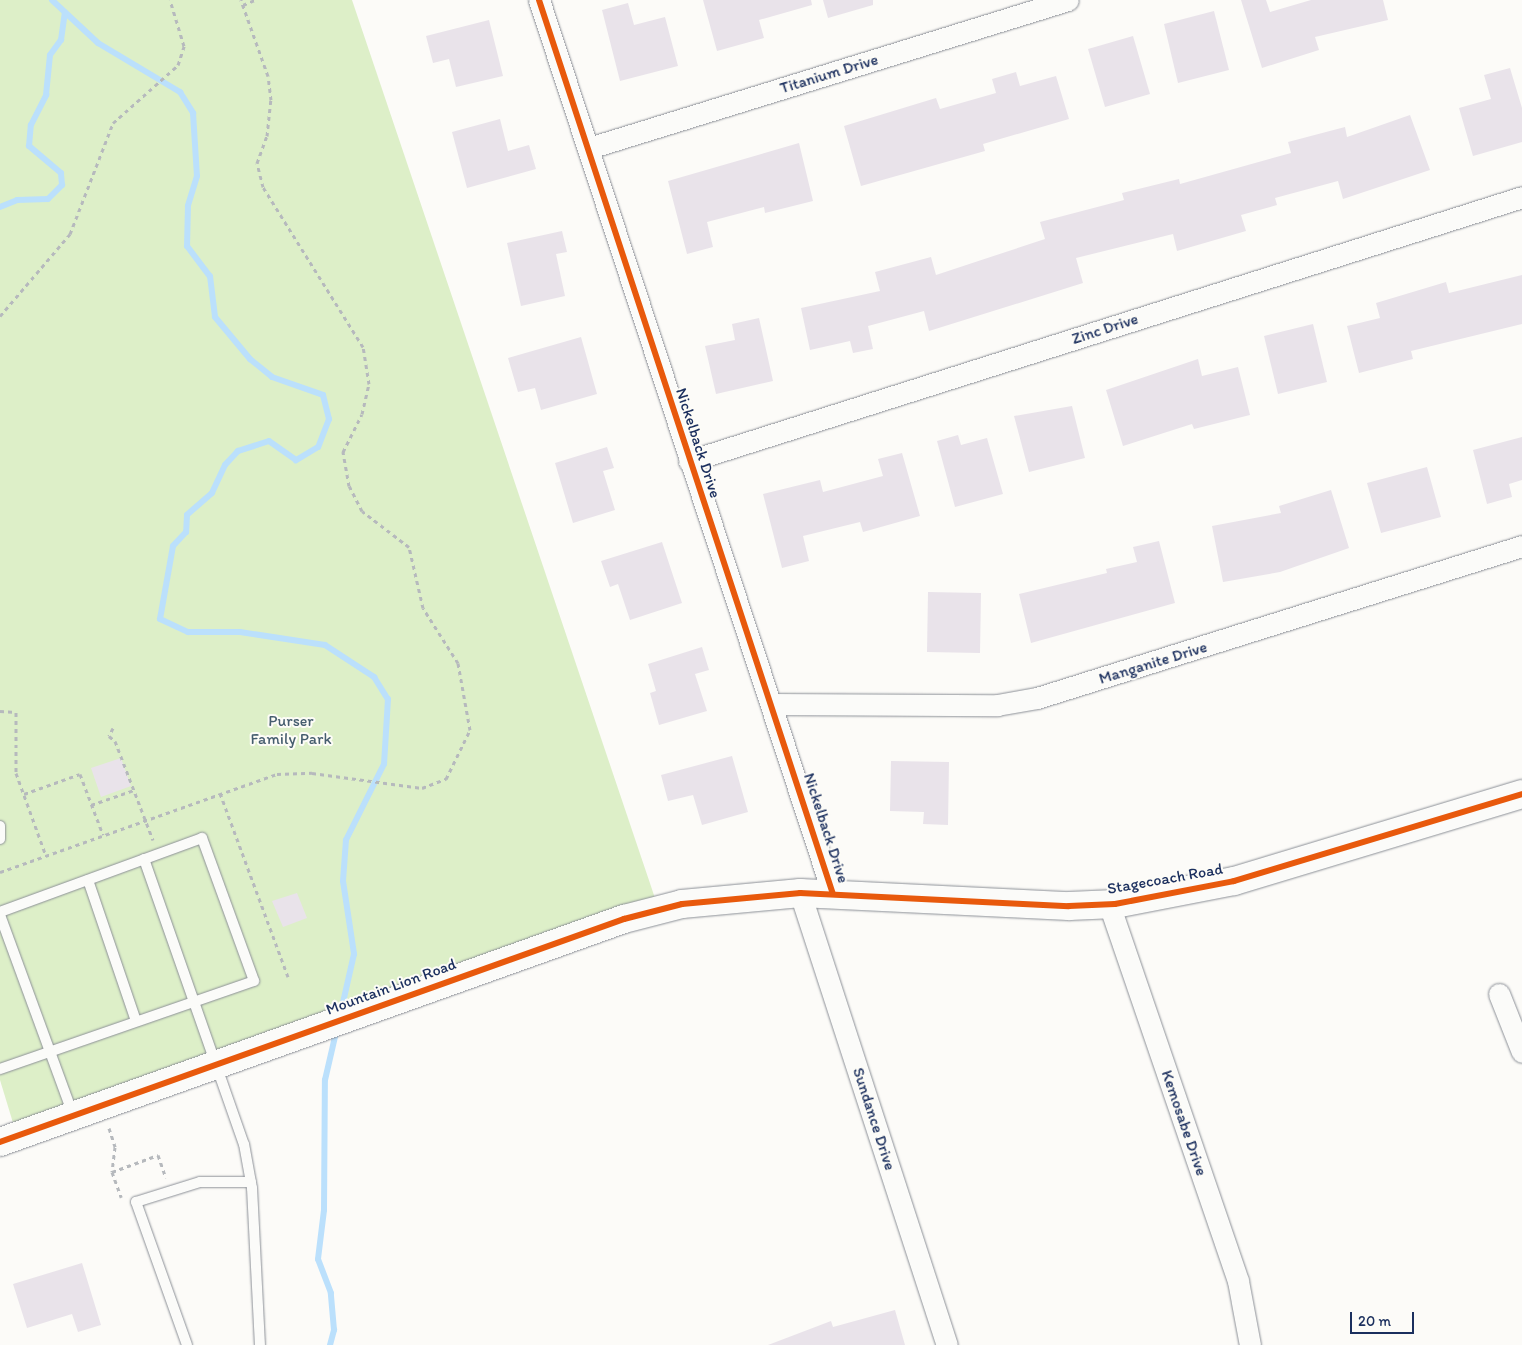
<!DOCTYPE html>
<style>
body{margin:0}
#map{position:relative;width:1522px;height:1345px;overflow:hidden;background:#fcfbf8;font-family:Itim,sans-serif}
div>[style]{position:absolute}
.green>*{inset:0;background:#ddefc8}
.stream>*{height:6px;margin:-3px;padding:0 3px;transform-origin:3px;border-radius:3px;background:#bbe0fc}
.building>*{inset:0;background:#e9e3ea}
.path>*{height:3px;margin-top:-1.5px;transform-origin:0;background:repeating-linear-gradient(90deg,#b6b9bd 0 4px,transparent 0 8px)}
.roads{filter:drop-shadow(0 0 1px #8c9097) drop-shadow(0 0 1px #8c9097)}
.lane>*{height:10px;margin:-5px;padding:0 5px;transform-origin:5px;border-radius:5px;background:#fbfbf9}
.street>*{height:21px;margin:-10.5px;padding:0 10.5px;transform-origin:10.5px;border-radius:10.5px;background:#fbfbf9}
.secondary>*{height:28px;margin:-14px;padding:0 14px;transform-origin:14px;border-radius:14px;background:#fbfbf9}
.cycleway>*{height:6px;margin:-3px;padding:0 3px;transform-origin:3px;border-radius:3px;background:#e8590c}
span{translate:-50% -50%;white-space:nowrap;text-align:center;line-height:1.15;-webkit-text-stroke:4px #fdfcf7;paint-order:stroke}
.street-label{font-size:16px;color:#1b2f5e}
.park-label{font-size:16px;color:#455d6e}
.scale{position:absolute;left:1350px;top:1312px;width:64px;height:22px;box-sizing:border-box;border:2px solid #1b2f5e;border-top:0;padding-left:6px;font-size:15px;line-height:18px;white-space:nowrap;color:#1b2f5e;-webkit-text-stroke:4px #fdfcf7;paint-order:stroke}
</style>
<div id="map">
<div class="green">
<div style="clip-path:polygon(0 0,352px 0,659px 910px,17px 1136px,0 1080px)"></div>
</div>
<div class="stream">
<div style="left:52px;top:0;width:63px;rotate:43.1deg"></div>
<div style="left:98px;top:43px;width:96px;rotate:30.9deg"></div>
<div style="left:180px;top:92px;width:25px;rotate:58deg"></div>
<div style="left:193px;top:113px;width:63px;rotate:86.4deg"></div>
<div style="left:197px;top:176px;width:31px;rotate:107deg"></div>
<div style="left:188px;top:206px;width:40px;rotate:91.4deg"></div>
<div style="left:187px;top:246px;width:38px;rotate:53deg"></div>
<div style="left:210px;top:276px;width:41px;rotate:83deg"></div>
<div style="left:215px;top:317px;width:55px;rotate:50.2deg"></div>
<div style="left:250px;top:359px;width:28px;rotate:39deg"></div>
<div style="left:272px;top:377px;width:54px;rotate:19.4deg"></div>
<div style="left:323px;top:395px;width:25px;rotate:76deg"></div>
<div style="left:329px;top:419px;width:30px;rotate:111deg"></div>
<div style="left:318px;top:447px;width:26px;rotate:149deg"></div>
<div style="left:296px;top:460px;width:33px;rotate:-145deg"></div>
<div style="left:269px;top:441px;width:33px;rotate:162deg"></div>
<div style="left:238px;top:451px;width:19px;rotate:133deg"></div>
<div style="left:225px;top:465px;width:31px;rotate:115deg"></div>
<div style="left:212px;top:493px;width:33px;rotate:139deg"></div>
<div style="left:187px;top:515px;width:17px;rotate:93deg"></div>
<div style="left:186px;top:532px;width:19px;rotate:133deg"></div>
<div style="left:173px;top:546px;width:74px;rotate:100.1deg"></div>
<div style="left:160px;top:619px;width:31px;rotate:25deg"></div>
<div style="left:188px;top:632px;width:52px"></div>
<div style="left:240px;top:632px;width:86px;rotate:8.7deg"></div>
<div style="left:325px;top:645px;width:59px;rotate:33.1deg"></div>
<div style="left:374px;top:677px;width:26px;rotate:58deg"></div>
<div style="left:388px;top:699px;width:65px;rotate:93.5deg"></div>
<div style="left:384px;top:764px;width:85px;rotate:116.6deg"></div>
<div style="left:346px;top:840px;width:41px;rotate:94.2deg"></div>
<div style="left:343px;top:881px;width:74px;rotate:81.4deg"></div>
<div style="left:354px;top:954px;width:58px;rotate:102.8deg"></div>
<div style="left:0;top:207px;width:18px;rotate:-22deg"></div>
<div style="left:17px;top:200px;width:31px;rotate:-2deg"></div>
<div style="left:48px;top:199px;width:20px;rotate:-45deg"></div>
<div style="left:62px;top:185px;width:12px;rotate:-95deg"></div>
<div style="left:61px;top:173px;width:42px;rotate:-139.8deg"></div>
<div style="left:29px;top:146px;width:21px;rotate:-85deg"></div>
<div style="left:31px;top:125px;width:34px;rotate:-63deg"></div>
<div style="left:46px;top:95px;width:40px;rotate:-84.3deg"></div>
<div style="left:50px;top:55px;width:19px;rotate:-54deg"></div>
<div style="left:61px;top:40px;width:27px;rotate:-82deg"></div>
<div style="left:330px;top:1345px;width:16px;rotate:-75deg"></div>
<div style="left:334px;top:1330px;width:37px;rotate:-95deg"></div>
<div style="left:331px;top:1293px;width:36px;rotate:-111deg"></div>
<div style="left:318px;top:1259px;width:49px;rotate:-83deg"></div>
<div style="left:324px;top:1210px;width:130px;rotate:-89.6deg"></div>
<div style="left:325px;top:1080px;width:53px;rotate:-77deg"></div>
</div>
<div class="building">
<div style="clip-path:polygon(703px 0,811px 0,812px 5px,759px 20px,764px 38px,717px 51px)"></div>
<div style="clip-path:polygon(823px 0,873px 0,873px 5px,828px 18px)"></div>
<div style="clip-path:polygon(1241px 0,1266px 0,1270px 12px,1311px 0,1383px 0,1388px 20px,1315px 37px,1319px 50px,1262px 68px)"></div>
<div style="clip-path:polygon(628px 3px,634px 25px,665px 17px,678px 66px,620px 81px,602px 10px)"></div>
<div style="clip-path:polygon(1214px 11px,1229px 70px,1178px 83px,1164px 24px)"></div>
<div style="clip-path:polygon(489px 20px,503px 76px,456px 87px,449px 59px,433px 63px,426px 36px)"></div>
<div style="clip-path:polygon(1133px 36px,1150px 94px,1105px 107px,1088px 49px)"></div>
<div style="clip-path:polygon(1510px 68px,1522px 108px,1522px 142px,1473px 156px,1459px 108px,1491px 99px,1484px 75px)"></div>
<div style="clip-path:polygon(1016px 72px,1020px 86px,1056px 76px,1069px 119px,983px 144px,985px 151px,861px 186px,844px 126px,936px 98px,940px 109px,996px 93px,992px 79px)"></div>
<div style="clip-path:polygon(1410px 115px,1430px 170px,1343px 199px,1338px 181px,1275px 198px,1277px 205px,1241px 215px,1246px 231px,1177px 251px,1173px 234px,1076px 258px,1083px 283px,929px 331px,924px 311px,868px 326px,873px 349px,853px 353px,850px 341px,810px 350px,801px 308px,880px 291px,875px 272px,931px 257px,936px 275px,1045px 239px,1040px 222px,1124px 200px,1122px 193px,1179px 179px,1180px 184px,1291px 153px,1288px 142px,1345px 127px,1347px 137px)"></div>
<div style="clip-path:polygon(500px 119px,508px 151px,529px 145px,536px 169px,467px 188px,452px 132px)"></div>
<div style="clip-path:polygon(799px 143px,813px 201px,765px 213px,764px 207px,707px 222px,713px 247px,687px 254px,668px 181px)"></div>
<div style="clip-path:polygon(562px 231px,567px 252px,556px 254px,565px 296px,521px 306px,507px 243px)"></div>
<div style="clip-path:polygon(1522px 275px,1522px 324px,1411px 351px,1413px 359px,1359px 373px,1347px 326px,1380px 318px,1376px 303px,1446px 282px,1449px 293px)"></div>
<div style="clip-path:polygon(759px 318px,773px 381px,716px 394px,705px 346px,735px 340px,732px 324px)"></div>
<div style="clip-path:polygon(1313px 324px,1327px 382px,1278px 394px,1264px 336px)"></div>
<div style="clip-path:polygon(581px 337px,597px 394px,541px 410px,535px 388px,518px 392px,508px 358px)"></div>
<div style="clip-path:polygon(1198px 359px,1202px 376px,1238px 367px,1250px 415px,1194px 429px,1192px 424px,1123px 446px,1106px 390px)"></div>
<div style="clip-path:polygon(1072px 406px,1085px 458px,1029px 472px,1014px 416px)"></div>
<div style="clip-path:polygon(958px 435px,961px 445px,987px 438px,1003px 494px,955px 507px,937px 441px)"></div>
<div style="clip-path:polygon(1522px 437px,1522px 480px,1509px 484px,1512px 497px,1487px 504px,1473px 450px)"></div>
<div style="clip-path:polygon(607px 447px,614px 468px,603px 471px,615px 510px,573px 523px,555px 463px)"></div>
<div style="clip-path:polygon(902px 453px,920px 516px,863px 532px,860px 522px,803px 536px,809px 561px,782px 568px,763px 494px,820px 480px,823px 492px,883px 476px,878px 459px)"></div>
<div style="clip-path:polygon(1427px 467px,1441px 517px,1381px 533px,1367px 483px)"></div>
<div style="clip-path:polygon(1331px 490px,1349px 548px,1280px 572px,1223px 582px,1212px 526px,1281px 513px,1279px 506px)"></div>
<div style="clip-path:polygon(1159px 541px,1175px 603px,1031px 643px,1019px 594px,1107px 573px,1106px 569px,1137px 562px,1133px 547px)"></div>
<div style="clip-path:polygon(662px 542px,682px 603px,630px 620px,618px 584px,610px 587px,601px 561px)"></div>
<div style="clip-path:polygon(928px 592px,981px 593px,980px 653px,927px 652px)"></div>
<div style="clip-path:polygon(702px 647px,709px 670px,695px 674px,707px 711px,659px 725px,650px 693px,656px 691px,648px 664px)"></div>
<div style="clip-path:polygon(732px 756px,748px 812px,702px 825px,693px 795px,668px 801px,661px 775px)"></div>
<div style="clip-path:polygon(121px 758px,131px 786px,101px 797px,91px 768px)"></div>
<div style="clip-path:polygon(891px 761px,949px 762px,948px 825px,923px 824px,924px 812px,890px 811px)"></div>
<div style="clip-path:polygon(297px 893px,307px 918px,283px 927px,272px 901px)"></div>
<div style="clip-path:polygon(82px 1263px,101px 1325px,78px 1332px,72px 1314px,27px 1328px,13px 1284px)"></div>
<div style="clip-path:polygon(895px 1310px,905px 1345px,768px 1345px,831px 1321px,833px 1327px)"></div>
</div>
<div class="path">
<div style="left:243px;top:5px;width:13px;rotate:-23deg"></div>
<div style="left:0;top:316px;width:108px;rotate:-49.5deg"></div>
<div style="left:70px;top:234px;width:119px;rotate:-68.8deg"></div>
<div style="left:113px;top:123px;width:87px;rotate:-41.7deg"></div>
<div style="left:178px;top:65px;width:20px;rotate:-72deg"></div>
<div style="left:184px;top:46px;width:48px;rotate:-106.9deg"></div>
<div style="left:0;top:711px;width:16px;rotate:4deg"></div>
<div style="left:16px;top:712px;width:61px;rotate:90deg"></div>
<div style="left:16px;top:773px;width:88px;rotate:70.1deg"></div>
<div style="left:113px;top:728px;width:9px;rotate:117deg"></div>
<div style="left:109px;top:736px;width:8px;rotate:40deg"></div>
<div style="left:115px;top:741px;width:106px;rotate:69deg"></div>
<div style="left:220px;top:793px;width:196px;rotate:69.7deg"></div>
<div style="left:24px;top:794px;width:59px;rotate:-19.7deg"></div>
<div style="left:80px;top:774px;width:65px;rotate:69.3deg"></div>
<div style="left:91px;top:805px;width:46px;rotate:-19.2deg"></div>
<div style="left:0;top:872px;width:294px;rotate:-19.5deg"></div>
<div style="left:277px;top:774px;width:35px;rotate:-2deg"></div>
<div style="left:312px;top:773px;width:111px;rotate:7.8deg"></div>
<div style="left:422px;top:788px;width:26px;rotate:-21deg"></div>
<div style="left:446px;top:779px;width:55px;rotate:-63.9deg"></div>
<div style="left:470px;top:730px;width:68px;rotate:-100.2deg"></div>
<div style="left:458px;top:663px;width:65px;rotate:-122.5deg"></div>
<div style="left:423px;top:608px;width:63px;rotate:-102.9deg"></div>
<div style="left:409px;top:547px;width:59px;rotate:-142.5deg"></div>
<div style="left:362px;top:511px;width:28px;rotate:-117deg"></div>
<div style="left:349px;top:486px;width:35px;rotate:-100deg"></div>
<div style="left:343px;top:452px;width:42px;rotate:-63.4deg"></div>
<div style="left:362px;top:414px;width:31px;rotate:-77deg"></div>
<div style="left:369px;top:384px;width:37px;rotate:-99deg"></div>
<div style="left:363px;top:347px;width:189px;rotate:-122deg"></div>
<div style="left:263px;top:187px;width:25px;rotate:-104deg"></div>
<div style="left:257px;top:163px;width:29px;rotate:-70deg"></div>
<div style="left:267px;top:136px;width:36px;rotate:-84deg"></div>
<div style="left:271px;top:100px;width:24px;rotate:-97deg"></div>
<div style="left:268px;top:76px;width:81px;rotate:-109.6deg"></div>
<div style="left:109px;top:1128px;width:20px;rotate:72deg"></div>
<div style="left:115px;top:1147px;width:25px;rotate:97deg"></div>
<div style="left:112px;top:1172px;width:27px;rotate:70deg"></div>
<div style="left:112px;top:1172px;width:49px;rotate:-20.3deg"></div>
<div style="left:158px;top:1155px;width:24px;rotate:71deg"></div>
</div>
<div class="roads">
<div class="lane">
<div style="left:0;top:826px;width:13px;rotate:90deg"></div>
<div style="left:144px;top:859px;width:302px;rotate:70.7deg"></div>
<div style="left:244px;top:1144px;width:45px;rotate:79.7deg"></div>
<div style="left:252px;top:1188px;width:157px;rotate:87.1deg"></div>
<div style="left:88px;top:880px;width:149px;rotate:71.2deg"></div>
<div style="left:0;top:912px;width:215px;rotate:-20.1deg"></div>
<div style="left:202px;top:838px;width:152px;rotate:70deg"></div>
<div style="left:254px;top:981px;width:269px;rotate:160.9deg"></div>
<div style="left:0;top:915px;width:213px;rotate:69.9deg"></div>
<div style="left:187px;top:1345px;width:152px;rotate:-109.6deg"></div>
<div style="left:136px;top:1202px;width:67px;rotate:-17.4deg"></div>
<div style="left:200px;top:1182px;width:51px"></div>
</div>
<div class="street">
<div style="left:539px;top:0;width:941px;rotate:71.8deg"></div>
<div style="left:589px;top:148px;width:501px;rotate:-17.17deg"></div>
<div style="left:689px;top:461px;width:874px;rotate:-17.58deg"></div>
<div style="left:771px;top:704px;width:226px;rotate:0.3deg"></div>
<div style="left:997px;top:705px;width:41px;rotate:-9.9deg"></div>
<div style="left:1037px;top:698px;width:508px;rotate:-17.4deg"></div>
<div style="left:800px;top:893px;width:475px;rotate:72deg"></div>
<div style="left:1109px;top:904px;width:398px;rotate:71.1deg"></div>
<div style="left:1238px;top:1281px;width:65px;rotate:79.4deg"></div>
<div style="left:1499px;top:994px;width:62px;rotate:68.4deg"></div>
</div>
<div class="secondary">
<div style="left:0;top:1142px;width:663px;rotate:-19.67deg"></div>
<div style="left:624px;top:919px;width:60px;rotate:-14.5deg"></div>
<div style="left:682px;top:904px;width:119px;rotate:-5.3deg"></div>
<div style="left:800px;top:893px;width:269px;rotate:2.8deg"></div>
<div style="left:1069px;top:906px;width:46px;rotate:-2.5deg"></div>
<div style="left:1115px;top:904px;width:121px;rotate:-10.9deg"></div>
<div style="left:1234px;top:881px;width:301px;rotate:-16.8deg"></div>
</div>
</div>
<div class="cycleway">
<div style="left:539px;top:0;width:941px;rotate:71.8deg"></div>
<div style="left:0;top:1142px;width:663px;rotate:-19.67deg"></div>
<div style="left:624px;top:919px;width:60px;rotate:-14.5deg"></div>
<div style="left:682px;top:904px;width:119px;rotate:-5.3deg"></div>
<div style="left:800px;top:893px;width:269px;rotate:2.8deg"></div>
<div style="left:1069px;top:906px;width:46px;rotate:-2.5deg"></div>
<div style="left:1115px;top:904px;width:121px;rotate:-10.9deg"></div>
<div style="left:1234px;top:881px;width:301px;rotate:-16.8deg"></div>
</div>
<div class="street-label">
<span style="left:829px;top:74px;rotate:-17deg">Titanium Drive</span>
<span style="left:1105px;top:329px;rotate:-18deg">Zinc Drive</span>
<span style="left:698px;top:443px;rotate:72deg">Nickelback Drive</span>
<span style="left:1153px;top:663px;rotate:-17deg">Manganite Drive</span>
<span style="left:826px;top:828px;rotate:72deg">Nickelback Drive</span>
<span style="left:1165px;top:879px;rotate:-10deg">Stagecoach Road</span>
<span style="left:391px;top:987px;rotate:-20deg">Mountain Lion Road</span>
<span style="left:874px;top:1119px;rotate:72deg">Sundance Drive</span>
<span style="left:1184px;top:1123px;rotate:71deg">Kemosabe Drive</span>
</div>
<div class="park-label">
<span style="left:291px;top:730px">Purser<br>Family Park</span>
</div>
<div class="scale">20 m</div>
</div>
